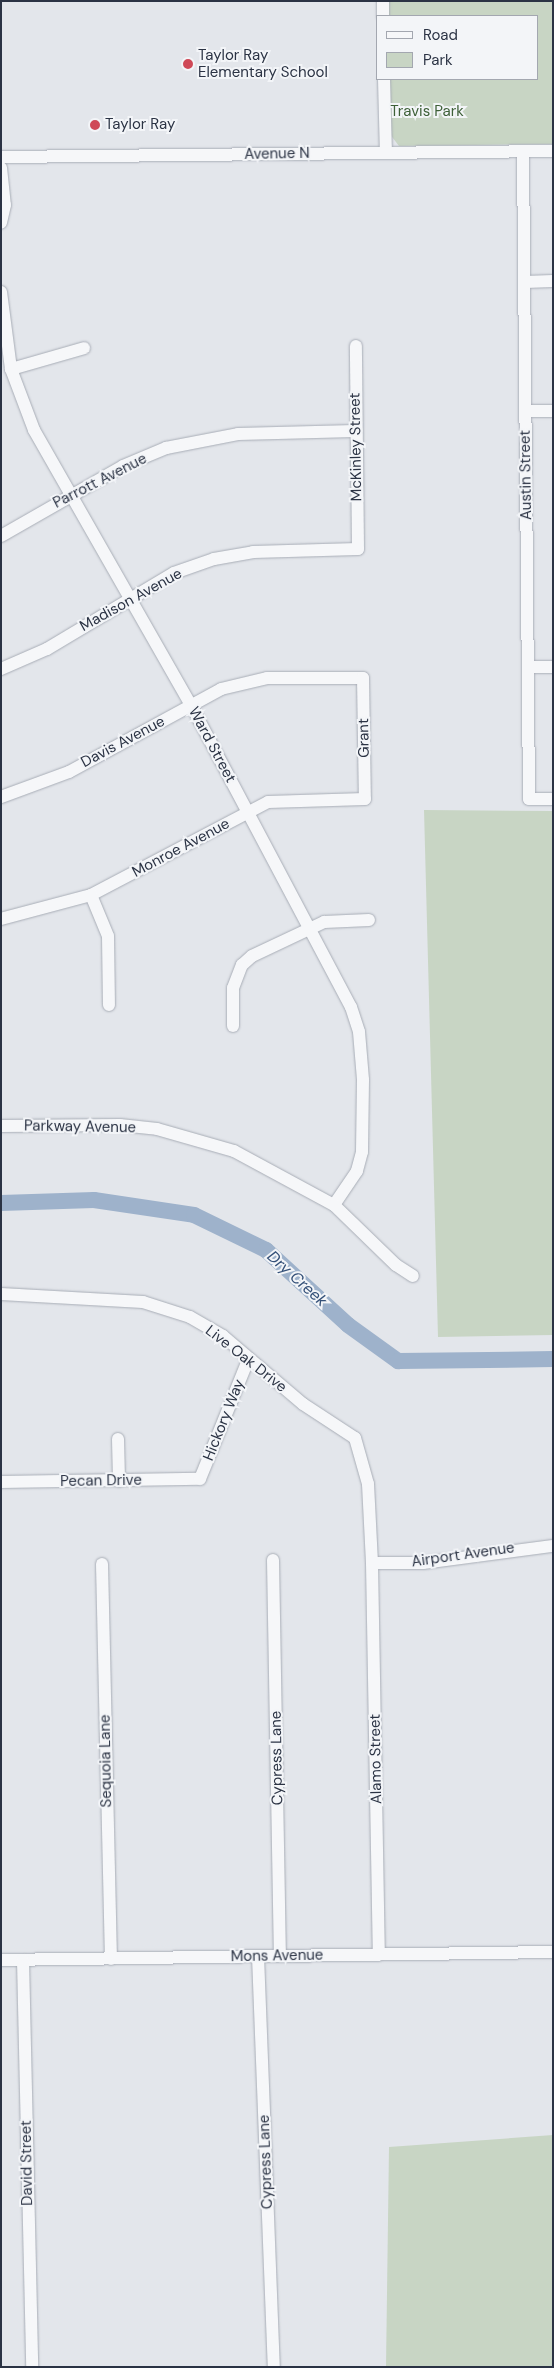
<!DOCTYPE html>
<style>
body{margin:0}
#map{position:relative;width:554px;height:2368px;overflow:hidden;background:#e3e6eb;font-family:"DM Sans",sans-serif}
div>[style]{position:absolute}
.green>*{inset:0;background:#c8d5c4}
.river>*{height:16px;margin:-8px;padding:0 8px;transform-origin:8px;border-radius:8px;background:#9eb2cb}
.roads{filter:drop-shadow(0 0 1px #a8adb6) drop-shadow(0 0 1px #a8adb6)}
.minor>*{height:12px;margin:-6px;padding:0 6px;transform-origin:6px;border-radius:6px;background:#f6f7f9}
.dots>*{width:14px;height:14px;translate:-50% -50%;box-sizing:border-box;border:2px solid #f3f5f8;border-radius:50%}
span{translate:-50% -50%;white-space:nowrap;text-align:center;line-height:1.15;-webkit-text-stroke:4px #f3f5f8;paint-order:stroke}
.poi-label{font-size:15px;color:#2b3344}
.left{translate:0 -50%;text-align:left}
.park-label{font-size:15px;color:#3e6038}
.street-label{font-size:15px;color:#2b3344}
.water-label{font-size:16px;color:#345078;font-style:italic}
.frame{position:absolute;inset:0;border:2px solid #2b3344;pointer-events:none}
.legend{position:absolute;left:376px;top:15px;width:162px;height:65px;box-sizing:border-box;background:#f3f5f8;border:1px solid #a3a7b0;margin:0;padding:6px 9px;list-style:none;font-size:15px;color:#2b3344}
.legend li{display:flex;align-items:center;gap:10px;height:25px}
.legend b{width:25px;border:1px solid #a3a7b0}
</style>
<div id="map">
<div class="green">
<div style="clip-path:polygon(388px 1px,553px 1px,553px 144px,399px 146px,389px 133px,389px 79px,538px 79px,538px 16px,388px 16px)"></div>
<div style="clip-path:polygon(424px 810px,553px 811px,553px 1335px,438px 1337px)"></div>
<div style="clip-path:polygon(553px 2135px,553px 2367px,386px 2367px,389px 2147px)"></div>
</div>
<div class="river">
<div style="left:1px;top:1203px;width:93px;rotate:-1.8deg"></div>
<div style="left:94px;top:1200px;width:101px;rotate:8.5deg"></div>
<div style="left:194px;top:1215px;width:80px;rotate:25.9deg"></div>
<div style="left:266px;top:1250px;width:111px;rotate:42.4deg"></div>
<div style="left:348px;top:1325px;width:62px;rotate:35.8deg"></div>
<div style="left:398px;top:1361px;width:155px;rotate:-0.7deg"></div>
</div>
<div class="roads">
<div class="minor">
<div style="left:383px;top:1px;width:15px;rotate:90deg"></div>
<div style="left:384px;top:79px;width:74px;rotate:88.5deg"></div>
<div style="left:523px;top:151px;width:648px;rotate:89.47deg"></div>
<div style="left:529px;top:799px;width:24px"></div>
<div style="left:1px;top:157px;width:552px;rotate:-0.62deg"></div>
<div style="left:1px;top:168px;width:37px;rotate:84deg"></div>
<div style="left:5px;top:205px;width:18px;rotate:103deg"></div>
<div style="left:525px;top:282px;width:28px;rotate:-2deg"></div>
<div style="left:1px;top:292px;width:78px;rotate:82.6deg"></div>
<div style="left:11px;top:369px;width:65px;rotate:69.3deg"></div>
<div style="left:34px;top:430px;width:317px;rotate:60.3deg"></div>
<div style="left:191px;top:705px;width:342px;rotate:62.1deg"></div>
<div style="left:351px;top:1007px;width:26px;rotate:72deg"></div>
<div style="left:359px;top:1032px;width:48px;rotate:85.2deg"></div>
<div style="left:363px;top:1080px;width:72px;rotate:90.8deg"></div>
<div style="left:362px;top:1152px;width:20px;rotate:105deg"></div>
<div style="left:357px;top:1171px;width:41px;rotate:124.1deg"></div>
<div style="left:11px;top:369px;width:76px;rotate:-16deg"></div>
<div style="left:525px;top:411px;width:28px"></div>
<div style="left:1px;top:536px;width:141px;rotate:-29.8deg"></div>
<div style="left:123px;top:466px;width:47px;rotate:-22.7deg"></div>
<div style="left:166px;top:448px;width:73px;rotate:-11deg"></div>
<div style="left:238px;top:434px;width:117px;rotate:-1.5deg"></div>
<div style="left:528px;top:667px;width:25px"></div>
<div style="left:1px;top:669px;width:50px;rotate:-23.5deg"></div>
<div style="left:47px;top:649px;width:148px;rotate:-30.9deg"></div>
<div style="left:174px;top:573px;width:42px;rotate:-19.3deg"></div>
<div style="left:214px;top:559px;width:40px;rotate:-10deg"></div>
<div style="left:253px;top:552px;width:105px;rotate:-1.6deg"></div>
<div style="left:358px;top:549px;width:203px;rotate:-90.6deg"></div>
<div style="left:1px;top:797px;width:72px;rotate:-20.2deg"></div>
<div style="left:69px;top:772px;width:173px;rotate:-28.6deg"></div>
<div style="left:221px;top:689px;width:47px;rotate:-13.4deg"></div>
<div style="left:267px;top:678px;width:96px"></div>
<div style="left:363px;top:678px;width:121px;rotate:89.1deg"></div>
<div style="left:365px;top:799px;width:97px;rotate:178.2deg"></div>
<div style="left:268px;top:802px;width:200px;rotate:152.3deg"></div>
<div style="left:91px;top:895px;width:93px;rotate:165.1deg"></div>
<div style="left:91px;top:895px;width:44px;rotate:67.5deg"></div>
<div style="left:108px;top:936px;width:69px;rotate:89.2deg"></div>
<div style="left:233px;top:1026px;width:38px;rotate:-90deg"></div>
<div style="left:233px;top:988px;width:25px;rotate:-69deg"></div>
<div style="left:242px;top:965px;width:13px;rotate:-42deg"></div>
<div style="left:252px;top:956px;width:80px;rotate:-25.3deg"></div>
<div style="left:324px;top:922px;width:45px;rotate:-2.5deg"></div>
<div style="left:1px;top:1126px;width:119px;rotate:-0.5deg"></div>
<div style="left:120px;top:1125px;width:37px;rotate:6deg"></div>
<div style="left:157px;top:1129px;width:80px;rotate:15.9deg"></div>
<div style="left:234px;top:1151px;width:114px;rotate:28.4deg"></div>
<div style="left:334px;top:1205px;width:86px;rotate:44.1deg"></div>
<div style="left:396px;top:1265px;width:20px;rotate:33deg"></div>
<div style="left:1px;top:1294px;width:142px;rotate:3.2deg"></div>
<div style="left:143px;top:1302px;width:49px;rotate:17.7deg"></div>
<div style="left:190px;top:1317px;width:38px;rotate:30deg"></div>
<div style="left:223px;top:1336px;width:105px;rotate:40.4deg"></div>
<div style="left:303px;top:1404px;width:62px;rotate:33.2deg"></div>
<div style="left:355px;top:1438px;width:48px;rotate:74.2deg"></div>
<div style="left:368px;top:1484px;width:79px;rotate:87.1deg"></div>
<div style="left:372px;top:1563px;width:392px;rotate:89deg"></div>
<div style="left:118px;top:1439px;width:42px;rotate:88.6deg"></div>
<div style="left:1px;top:1482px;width:199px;rotate:-0.9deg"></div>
<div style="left:200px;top:1479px;width:128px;rotate:-68deg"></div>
<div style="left:273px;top:1560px;width:396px;rotate:89deg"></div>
<div style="left:372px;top:1563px;width:51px"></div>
<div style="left:423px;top:1563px;width:131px;rotate:-7.5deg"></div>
<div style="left:102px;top:1564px;width:395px;rotate:88.7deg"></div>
<div style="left:258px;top:1956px;width:411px;rotate:87.8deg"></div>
<div style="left:1px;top:1960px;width:552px;rotate:-0.83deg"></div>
<div style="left:23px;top:1960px;width:407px;rotate:88.7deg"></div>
</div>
</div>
<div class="dots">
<div style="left:188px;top:64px;background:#cf4957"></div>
<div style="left:95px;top:125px;background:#cf4957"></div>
</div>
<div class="poi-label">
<span class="left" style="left:198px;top:64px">Taylor Ray<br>Elementary School</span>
<span class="left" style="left:105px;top:125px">Taylor Ray</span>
</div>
<div class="park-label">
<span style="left:427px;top:112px">Travis Park</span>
</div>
<div class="street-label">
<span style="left:277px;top:154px;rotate:-1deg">Avenue N</span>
<span style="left:356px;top:447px;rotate:-91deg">McKinley Street</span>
<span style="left:526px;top:475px;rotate:-91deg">Austin Street</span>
<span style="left:100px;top:481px;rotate:-27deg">Parrott Avenue</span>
<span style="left:131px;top:600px;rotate:-29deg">Madison Avenue</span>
<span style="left:364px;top:738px;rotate:-91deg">Grant</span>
<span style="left:123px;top:742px;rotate:-28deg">Davis Avenue</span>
<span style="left:212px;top:745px;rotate:62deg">Ward Street</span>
<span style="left:181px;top:848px;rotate:-28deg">Monroe Avenue</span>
<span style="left:80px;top:1127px;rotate:1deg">Parkway Avenue</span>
<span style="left:246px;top:1359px;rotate:38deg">Live Oak Drive</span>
<span style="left:224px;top:1420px;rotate:-68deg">Hickory Way</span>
<span style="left:101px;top:1481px;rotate:-1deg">Pecan Drive</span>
<span style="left:463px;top:1555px;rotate:-8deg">Airport Avenue</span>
<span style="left:277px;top:1758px;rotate:-91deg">Cypress Lane</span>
<span style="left:376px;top:1759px;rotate:-91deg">Alamo Street</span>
<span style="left:106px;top:1761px;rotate:-91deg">Sequoia Lane</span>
<span style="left:277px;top:1956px;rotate:-1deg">Mons Avenue</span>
<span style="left:266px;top:2162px;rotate:-92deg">Cypress Lane</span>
<span style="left:27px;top:2163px;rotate:-91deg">David Street</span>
</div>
<div class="water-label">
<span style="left:297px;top:1279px;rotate:42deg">Dry Creek</span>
</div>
<div class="frame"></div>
<ul class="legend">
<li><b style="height:6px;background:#f6f7f9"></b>Road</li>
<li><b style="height:14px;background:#c8d5c4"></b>Park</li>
</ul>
</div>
